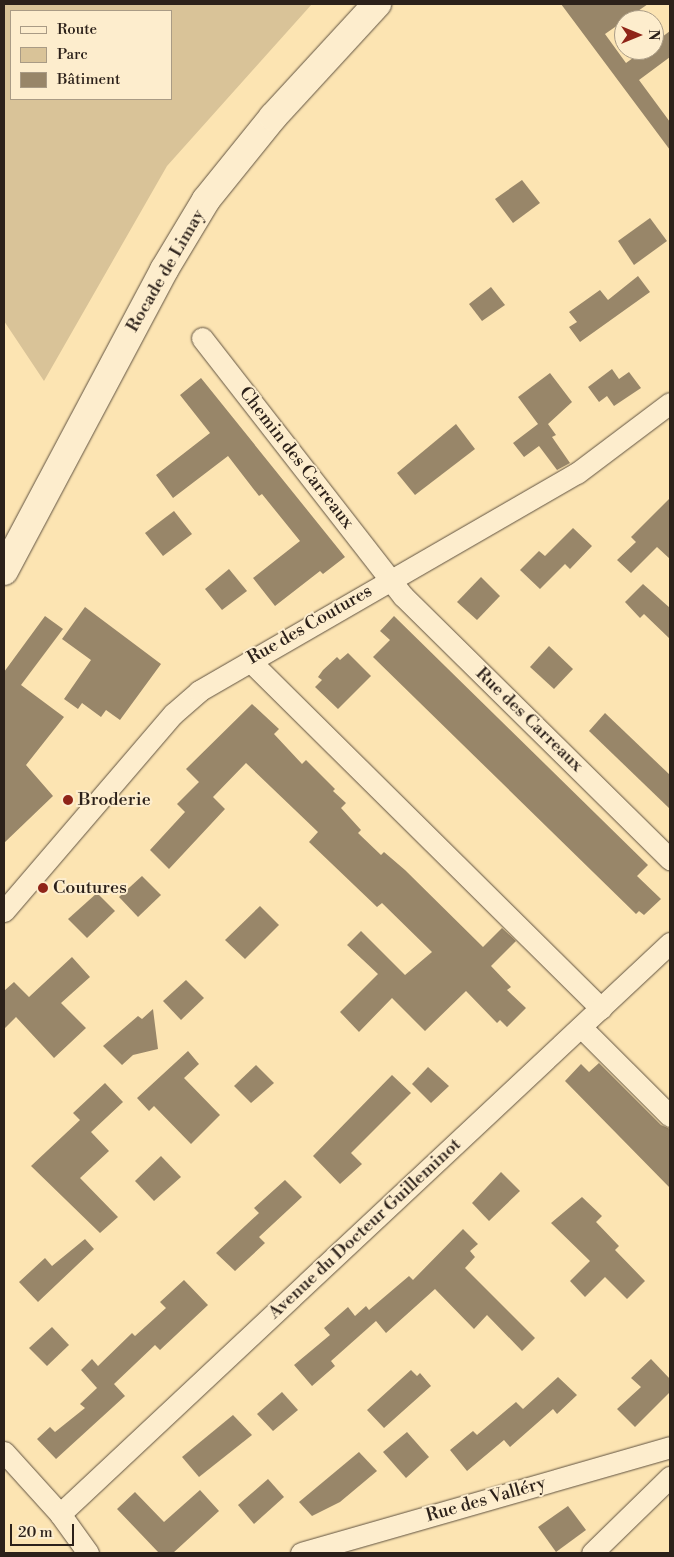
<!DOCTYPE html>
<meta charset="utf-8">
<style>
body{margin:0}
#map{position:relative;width:674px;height:1557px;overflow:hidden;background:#fce4b2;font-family:"Libre Bodoni",serif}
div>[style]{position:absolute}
.green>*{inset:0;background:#d9c398}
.building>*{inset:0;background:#988669}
.roads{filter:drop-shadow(0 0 1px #605240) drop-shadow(0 0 1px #605240)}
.minor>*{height:21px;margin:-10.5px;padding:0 10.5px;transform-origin:10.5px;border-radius:10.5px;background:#fdedcd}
.secondary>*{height:28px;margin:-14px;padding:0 14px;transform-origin:14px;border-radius:14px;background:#fdedcd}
.dots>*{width:14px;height:14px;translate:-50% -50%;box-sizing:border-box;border:2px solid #fdedcd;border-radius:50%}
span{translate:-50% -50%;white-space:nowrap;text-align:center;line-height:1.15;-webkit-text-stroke:4px #fdedcd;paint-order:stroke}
.street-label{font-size:18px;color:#2c211a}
.poi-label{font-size:18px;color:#2c211a}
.left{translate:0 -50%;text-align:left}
.frame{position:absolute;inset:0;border:5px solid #2c211a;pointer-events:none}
.legend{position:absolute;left:10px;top:10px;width:162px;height:90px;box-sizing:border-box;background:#fdedcd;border:1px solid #a99b85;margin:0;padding:6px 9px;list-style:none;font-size:15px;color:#2c211a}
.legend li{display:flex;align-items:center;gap:10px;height:25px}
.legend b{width:25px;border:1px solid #a99b85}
.north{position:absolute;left:614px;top:10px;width:50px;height:50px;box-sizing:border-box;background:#fdedcd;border:1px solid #a99b85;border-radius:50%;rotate:90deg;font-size:14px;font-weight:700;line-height:20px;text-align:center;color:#2c211a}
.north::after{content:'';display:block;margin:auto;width:18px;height:22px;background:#8f2418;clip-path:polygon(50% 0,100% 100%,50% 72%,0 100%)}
.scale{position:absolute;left:10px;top:1524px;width:64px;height:22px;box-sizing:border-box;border:2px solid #2c211a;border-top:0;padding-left:6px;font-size:15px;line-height:18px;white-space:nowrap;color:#2c211a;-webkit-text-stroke:4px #fdedcd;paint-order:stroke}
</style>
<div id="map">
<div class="green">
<div style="clip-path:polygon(evenodd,4px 4px,312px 4px,167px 166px,44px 381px,4px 321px,4px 4px,11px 11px,171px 11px,171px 99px,11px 99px,11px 11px)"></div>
</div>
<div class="building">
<div style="clip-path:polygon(561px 4px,648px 4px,605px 34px,626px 63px,644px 50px,654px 50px,654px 43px,670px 31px,670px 57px,639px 80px,670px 122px,670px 150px)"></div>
<div style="clip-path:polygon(522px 180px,540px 203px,513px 223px,495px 199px)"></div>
<div style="clip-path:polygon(650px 218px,667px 241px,634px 265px,618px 241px)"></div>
<div style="clip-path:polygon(638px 276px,650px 292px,580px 342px,569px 327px,577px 322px,569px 312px,600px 290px,608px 300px)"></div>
<div style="clip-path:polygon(491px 287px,505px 305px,482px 321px,469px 304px)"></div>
<div style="clip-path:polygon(612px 369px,619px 379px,629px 372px,641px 388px,614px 406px,607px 396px,599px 402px,588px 387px)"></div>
<div style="clip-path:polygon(550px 373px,572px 402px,548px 424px,556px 435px,552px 437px,570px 463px,557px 470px,539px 446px,524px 457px,513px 443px,538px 424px,518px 397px)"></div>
<div style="clip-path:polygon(201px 378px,345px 557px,323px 574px,320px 571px,275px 606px,253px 578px,300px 541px,262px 494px,259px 496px,228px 456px,173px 498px,156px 475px,210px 433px,180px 395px)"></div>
<div style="clip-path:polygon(456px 424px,475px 449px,415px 495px,397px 473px)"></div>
<div style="clip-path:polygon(670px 498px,670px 559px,657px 547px,631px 573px,617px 560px,636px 542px,631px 537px)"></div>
<div style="clip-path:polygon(174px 511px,192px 534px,163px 556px,145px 533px)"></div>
<div style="clip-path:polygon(573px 528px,592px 546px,570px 569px,565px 564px,540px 589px,520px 570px,539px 551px,545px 556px)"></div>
<div style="clip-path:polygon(229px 569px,247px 591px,222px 610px,205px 589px)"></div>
<div style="clip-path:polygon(481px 577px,500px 596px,477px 620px,457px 602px)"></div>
<div style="clip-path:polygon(643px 584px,670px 608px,670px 639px,644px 614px,640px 618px,625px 602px)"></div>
<div style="clip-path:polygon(85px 607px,161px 664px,120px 720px,106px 710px,101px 717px,82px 703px,78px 709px,64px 699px,91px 660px,62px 639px)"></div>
<div style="clip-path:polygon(45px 616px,63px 629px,21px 685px,64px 717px,26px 765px,53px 796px,4px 843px,4px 672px)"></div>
<div style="clip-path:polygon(394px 616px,648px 865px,637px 876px,661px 899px,644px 915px,639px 911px,636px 914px,373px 657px,390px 640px,380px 631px)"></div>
<div style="clip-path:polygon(549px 646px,573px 669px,554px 689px,530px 667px)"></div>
<div style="clip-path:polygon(348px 653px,371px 676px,338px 709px,315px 687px,322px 680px,318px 677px,323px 670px,337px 657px,340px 660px)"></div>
<div style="clip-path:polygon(252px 704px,279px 729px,274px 734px,302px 764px,306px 760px,335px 789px,333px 791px,346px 803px,341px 808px,361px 830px,358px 833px,381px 855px,384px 852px,405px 870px,483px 947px,502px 928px,516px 941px,491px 966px,511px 987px,507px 990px,526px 1008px,507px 1027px,500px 1020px,497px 1023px,466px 991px,425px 1031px,392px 998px,359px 1032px,340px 1012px,378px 974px,347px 945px,361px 931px,405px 975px,432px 952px,382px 903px,377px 907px,309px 842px,318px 832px,246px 763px,213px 797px,225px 809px,169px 869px,150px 850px,185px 812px,177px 804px,199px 782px,186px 769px)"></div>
<div style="clip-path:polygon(605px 713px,670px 775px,670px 809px,589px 731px)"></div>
<div style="clip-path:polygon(142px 876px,161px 895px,138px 917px,119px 897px)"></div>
<div style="clip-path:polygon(97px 893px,115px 911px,87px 938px,68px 919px)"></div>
<div style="clip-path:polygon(260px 906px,279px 925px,245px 959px,225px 940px)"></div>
<div style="clip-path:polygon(72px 957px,90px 977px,61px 1003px,86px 1028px,54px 1058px,16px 1017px,4px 1029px,4px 991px,14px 982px,29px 997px)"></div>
<div style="clip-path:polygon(186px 980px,204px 998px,181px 1020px,163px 1001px)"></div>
<div style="clip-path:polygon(153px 1009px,158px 1049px,133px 1055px,122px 1065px,103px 1046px,138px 1016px,142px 1019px)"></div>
<div style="clip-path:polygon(188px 1051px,199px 1064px,184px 1078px,220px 1115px,191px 1144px,154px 1106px,149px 1111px,137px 1098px)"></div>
<div style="clip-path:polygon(599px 1063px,661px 1125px,670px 1129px,670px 1188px,565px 1081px,581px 1064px,589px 1072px)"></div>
<div style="clip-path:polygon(256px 1065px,274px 1083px,251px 1103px,234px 1086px)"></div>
<div style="clip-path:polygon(428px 1067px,449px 1086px,431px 1103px,412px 1084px)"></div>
<div style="clip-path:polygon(392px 1075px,411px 1093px,351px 1153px,362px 1164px,340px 1184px,313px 1156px)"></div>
<div style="clip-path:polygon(105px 1083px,123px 1102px,91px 1132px,109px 1151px,80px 1178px,118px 1217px,100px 1233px,31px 1166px,80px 1120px,73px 1113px)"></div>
<div style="clip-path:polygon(161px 1156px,181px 1177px,154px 1201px,135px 1181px)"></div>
<div style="clip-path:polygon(501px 1172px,520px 1191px,489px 1221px,472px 1203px)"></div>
<div style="clip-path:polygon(285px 1180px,302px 1197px,259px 1237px,265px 1243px,235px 1271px,216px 1253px,259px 1213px,254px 1208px)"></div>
<div style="clip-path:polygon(582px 1197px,602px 1216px,596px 1222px,619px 1246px,615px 1250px,645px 1281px,627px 1299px,605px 1277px,585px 1297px,570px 1281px,590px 1261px,551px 1223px)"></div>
<div style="clip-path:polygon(463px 1229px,478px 1244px,470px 1251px,475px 1257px,465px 1268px,535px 1338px,522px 1351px,487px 1315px,474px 1329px,435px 1289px,386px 1333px,376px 1321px,331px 1361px,335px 1366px,312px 1386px,294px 1365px,330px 1335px,324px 1328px,348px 1307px,355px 1316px,366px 1306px,369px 1310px,409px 1276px,413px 1280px)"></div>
<div style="clip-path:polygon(85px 1239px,94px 1249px,38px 1302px,19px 1282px,45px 1258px,52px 1266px)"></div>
<div style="clip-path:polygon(184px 1280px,208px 1305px,160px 1350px,155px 1345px,114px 1384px,125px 1396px,56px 1459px,37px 1439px,50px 1427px,55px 1432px,85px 1408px,80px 1404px,97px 1388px,81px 1370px,92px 1359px,98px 1366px,132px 1333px,135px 1336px,166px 1308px,160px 1302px)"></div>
<div style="clip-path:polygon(52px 1327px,69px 1345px,47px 1366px,29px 1348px)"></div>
<div style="clip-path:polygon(651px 1359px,670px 1379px,670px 1392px,635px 1427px,617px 1409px,641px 1387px,631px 1378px)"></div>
<div style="clip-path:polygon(411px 1370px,417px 1376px,420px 1373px,431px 1386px,384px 1428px,367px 1410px)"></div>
<div style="clip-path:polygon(558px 1377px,577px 1395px,557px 1414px,553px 1409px,510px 1447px,504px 1440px,467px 1471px,450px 1450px,473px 1431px,477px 1435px,516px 1402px,523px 1409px)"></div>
<div style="clip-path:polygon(282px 1392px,298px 1410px,273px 1431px,257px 1414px)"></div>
<div style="clip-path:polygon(233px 1415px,252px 1435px,199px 1477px,182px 1457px)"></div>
<div style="clip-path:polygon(407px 1432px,429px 1457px,406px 1478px,383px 1452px)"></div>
<div style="clip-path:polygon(359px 1452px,377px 1471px,340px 1502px,312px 1516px,299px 1502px)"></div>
<div style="clip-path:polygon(268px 1479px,284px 1497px,254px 1524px,238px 1505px)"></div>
<div style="clip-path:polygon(200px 1490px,219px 1511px,173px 1553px,159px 1553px,117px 1509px,135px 1492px,164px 1522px)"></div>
<div style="clip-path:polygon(568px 1506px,586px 1530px,556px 1552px,538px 1527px)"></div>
</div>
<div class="roads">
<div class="minor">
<div style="left:202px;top:338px;width:327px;rotate:52.1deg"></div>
<div style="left:403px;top:596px;width:375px;rotate:44.6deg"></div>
<div style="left:250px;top:661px;width:494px;rotate:44.7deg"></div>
<div style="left:4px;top:911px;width:260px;rotate:-49.4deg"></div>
<div style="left:173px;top:714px;width:35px;rotate:-41deg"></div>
<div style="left:199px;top:691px;width:436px;rotate:-30deg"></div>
<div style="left:577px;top:473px;width:116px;rotate:-37deg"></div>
<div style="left:581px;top:1027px;width:126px;rotate:45deg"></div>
<div style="left:4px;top:1452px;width:84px;rotate:47.9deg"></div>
<div style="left:60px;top:1514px;width:48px;rotate:54.3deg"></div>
<div style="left:60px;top:1514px;width:836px;rotate:-43.11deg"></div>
<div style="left:301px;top:1553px;width:384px;rotate:-16deg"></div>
<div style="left:592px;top:1553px;width:109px;rotate:-44.3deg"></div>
</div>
<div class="secondary">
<div style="left:4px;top:571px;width:341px;rotate:-62deg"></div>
<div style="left:164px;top:270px;width:82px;rotate:-59deg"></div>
<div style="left:206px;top:200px;width:107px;rotate:-51.1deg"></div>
<div style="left:273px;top:117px;width:154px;rotate:-47.4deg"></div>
</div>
</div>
<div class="dots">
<div style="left:68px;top:800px;background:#8f2418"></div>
<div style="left:43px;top:888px;background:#8f2418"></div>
</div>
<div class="street-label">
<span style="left:166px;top:271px;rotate:-60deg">Rocade de Limay</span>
<span style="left:296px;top:458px;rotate:52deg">Chemin des Carreaux</span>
<span style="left:310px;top:625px;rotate:-30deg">Rue des Coutures</span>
<span style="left:529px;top:720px;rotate:44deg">Rue des Carreaux</span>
<span style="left:365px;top:1229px;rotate:-43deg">Avenue du Docteur Guilleminot</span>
<span style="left:486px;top:1500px;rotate:-16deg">Rue des Valléry</span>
</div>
<div class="poi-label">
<span class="left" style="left:78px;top:800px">Broderie</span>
<span class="left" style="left:53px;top:888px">Coutures</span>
</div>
<div class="frame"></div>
<ul class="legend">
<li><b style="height:6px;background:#fdedcd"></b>Route</li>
<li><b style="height:14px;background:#d9c398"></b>Parc</li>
<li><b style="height:14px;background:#988669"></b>Bâtiment</li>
</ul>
<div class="north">N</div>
<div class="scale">20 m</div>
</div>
